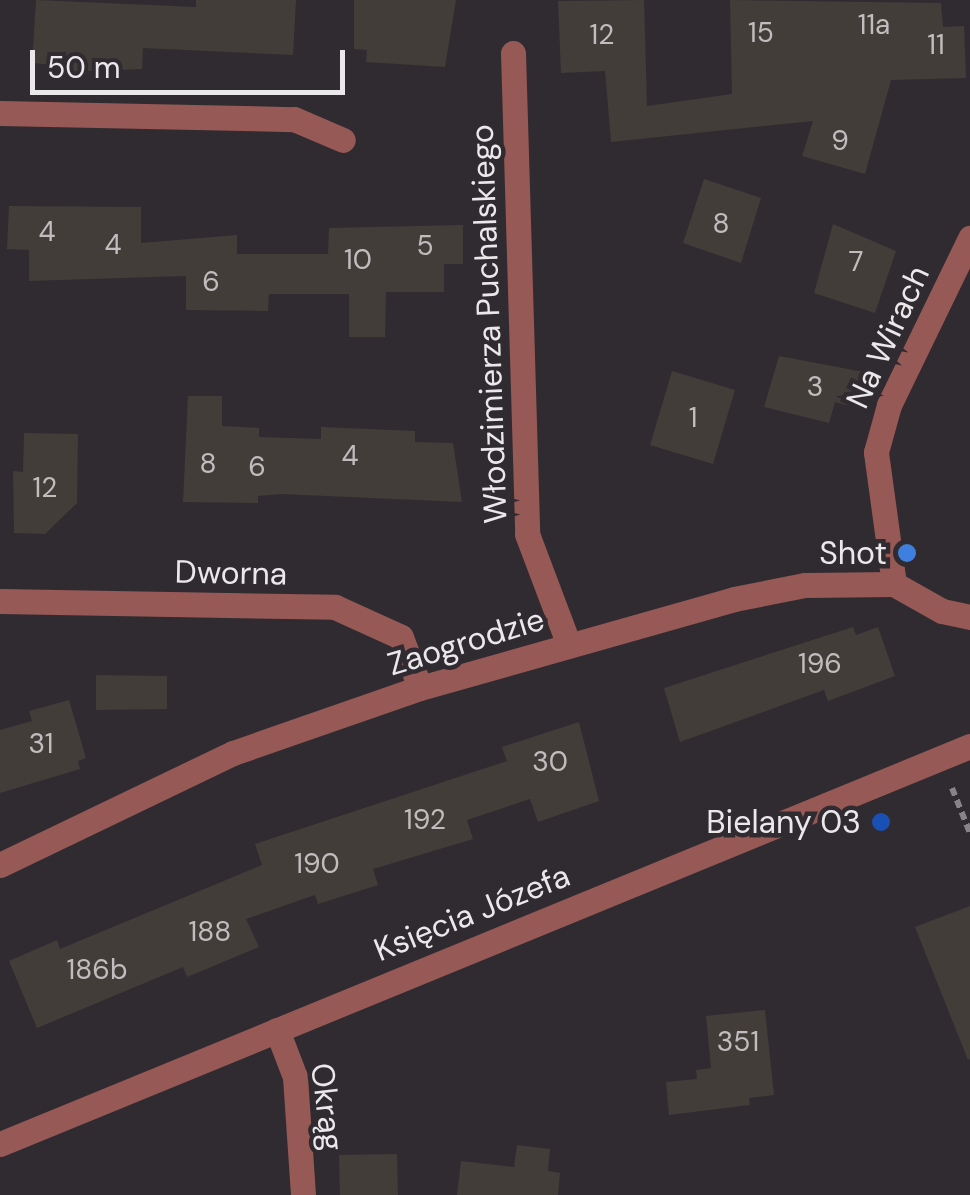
<!DOCTYPE html>
<meta charset="utf-8">
<style>
body{margin:0}
#map{position:relative;width:970px;height:1195px;overflow:hidden;background:#302b30;font-family:"DM Sans",sans-serif}
div>[style]{position:absolute}
.building>*{inset:0;background:#423d39}
.path>*{height:6px;margin-top:-3px;transform-origin:0;background:repeating-linear-gradient(90deg,#878387 0 8px,transparent 0 13px)}
.minor>*{height:25px;margin:-12.5px;padding:0 12.5px;transform-origin:12.5px;border-radius:12.5px;background:#965956}
.tertiary>*{height:25px;margin:-12.5px;padding:0 12.5px;transform-origin:12.5px;border-radius:12.5px;background:#965956}
.dots>*{width:28px;height:28px;translate:-50% -50%;box-sizing:border-box;border:5px solid #302b30;border-radius:50%}
span{translate:-50% -50%;white-space:nowrap;text-align:center;line-height:1.15;-webkit-text-stroke:9px #302b30;paint-order:stroke}
.number-label{font-size:28px;color:#c1bdbe}
.number-label span{-webkit-text-stroke-width:0}
.street-label{font-size:32px;color:#ebe8eb}
.poi-label{font-size:32px;color:#ebe8eb}
.right{translate:-100% -50%;text-align:right}
.scale{position:absolute;left:30px;top:50px;width:315px;height:45px;box-sizing:border-box;border:5px solid #ebe8eb;border-top:0;padding-left:12px;font-size:30px;line-height:35px;white-space:nowrap;color:#ebe8eb;-webkit-text-stroke:8px #302b30;paint-order:stroke}
</style>
<div id="map">
<div class="building">
<div style="clip-path:polygon(36px 0,196px 7px,196px 0,296px 0,293px 55px,143px 48px,142px 69px,64px 72px,64px 66px,32px 63px)"></div>
<div style="clip-path:polygon(354px 0,456px 0,445px 67px,366px 62px,367px 50px,354px 49px)"></div>
<div style="clip-path:polygon(644px 0,647px 106px,732px 94px,730px 0,941px 3px,943px 27px,964px 26px,966px 78px,891px 80px,865px 174px,802px 156px,813px 121px,611px 142px,605px 71px,561px 73px,558px 1px)"></div>
<div style="clip-path:polygon(704px 179px,761px 198px,741px 263px,683px 243px)"></div>
<div style="clip-path:polygon(9px 206px,141px 207px,141px 243px,237px 235px,237px 254px,328px 254px,329px 228px,463px 225px,463px 264px,444px 264px,444px 292px,386px 292px,385px 337px,349px 337px,349px 294px,269px 294px,268px 311px,186px 310px,186px 276px,29px 281px,29px 250px,7px 249px)"></div>
<div style="clip-path:polygon(833px 224px,896px 251px,875px 313px,814px 293px)"></div>
<div style="clip-path:polygon(779px 356px,864px 372px,854px 407px,835px 402px,829px 423px,764px 407px)"></div>
<div style="clip-path:polygon(672px 371px,735px 390px,713px 464px,650px 445px)"></div>
<div style="clip-path:polygon(188px 396px,222px 396px,222px 426px,259px 428px,259px 437px,321px 439px,321px 427px,415px 431px,415px 442px,453px 443px,462px 502px,281px 494px,258px 496px,258px 503px,183px 502px)"></div>
<div style="clip-path:polygon(24px 433px,78px 434px,77px 503px,45px 534px,14px 533px,13px 471px,23px 472px)"></div>
<div style="clip-path:polygon(853px 627px,856px 635px,878px 627px,895px 676px,828px 701px,824px 690px,680px 742px,664px 688px)"></div>
<div style="clip-path:polygon(96px 675px,167px 676px,167px 709px,96px 710px)"></div>
<div style="clip-path:polygon(69px 700px,86px 758px,78px 761px,80px 769px,0 793px,0 730px,32px 721px,29px 711px)"></div>
<div style="clip-path:polygon(579px 722px,599px 801px,538px 822px,530px 799px,467px 820px,473px 839px,373px 869px,378px 885px,318px 904px,315px 895px,246px 919px,259px 947px,187px 977px,183px 967px,37px 1028px,9px 961px,57px 940px,60px 949px,262px 865px,255px 844px,507px 761px,502px 747px)"></div>
<div style="clip-path:polygon(970px 906px,970px 1059px,968px 1060px,915px 927px)"></div>
<div style="clip-path:polygon(765px 1010px,774px 1095px,749px 1098px,750px 1105px,669px 1115px,666px 1082px,697px 1079px,696px 1070px,711px 1068px,706px 1016px)"></div>
<div style="clip-path:polygon(517px 1145px,550px 1149px,548px 1171px,560px 1173px,558px 1195px,457px 1195px,461px 1161px,514px 1167px)"></div>
<div style="clip-path:polygon(397px 1154px,398px 1195px,340px 1195px,339px 1155px)"></div>
</div>
<div class="path">
<div style="left:952px;top:788px;width:48px;rotate:68.2deg"></div>
</div>
<div class="minor">
<div style="left:513px;top:53px;width:481px;rotate:88.3deg"></div>
<div style="left:527px;top:534px;width:119px;rotate:69.3deg"></div>
<div style="left:0;top:113px;width:294px;rotate:1.2deg"></div>
<div style="left:294px;top:119px;width:53px;rotate:23.2deg"></div>
<div style="left:894px;top:584px;width:133px;rotate:-97.8deg"></div>
<div style="left:876px;top:452px;width:49px;rotate:-74.5deg"></div>
<div style="left:889px;top:405px;width:186px;rotate:-64.1deg"></div>
<div style="left:0;top:601px;width:335px;rotate:1deg"></div>
<div style="left:335px;top:607px;width:72px;rotate:24.4deg"></div>
<div style="left:401px;top:637px;width:54px;rotate:69.6deg"></div>
<div style="left:0;top:865px;width:259px;rotate:-25.7deg"></div>
<div style="left:233px;top:753px;width:198px;rotate:-19.2deg"></div>
<div style="left:420px;top:688px;width:326px;rotate:-15.8deg"></div>
<div style="left:734px;top:599px;width:72px;rotate:-11.2deg"></div>
<div style="left:805px;top:585px;width:89px;rotate:-0.6deg"></div>
<div style="left:894px;top:584px;width:55px;rotate:29.4deg"></div>
<div style="left:942px;top:611px;width:29px;rotate:12deg"></div>
<div style="left:277px;top:1030px;width:50px;rotate:69deg"></div>
<div style="left:295px;top:1077px;width:118px;rotate:86.1deg"></div>
</div>
<div class="tertiary">
<div style="left:0;top:1144px;width:1048px;rotate:-22.31deg"></div>
</div>
<div class="dots">
<div style="left:907px;top:553px;background:#3f7fe0"></div>
<div style="left:881px;top:822px;background:#1a4fb4"></div>
</div>
<div class="number-label">
<span style="left:874px;top:25px">11a</span>
<span style="left:761px;top:33px">15</span>
<span style="left:602px;top:35px">12</span>
<span style="left:936px;top:45px">11</span>
<span style="left:840px;top:141px">9</span>
<span style="left:721px;top:224px">8</span>
<span style="left:47px;top:232px">4</span>
<span style="left:113px;top:245px">4</span>
<span style="left:425px;top:246px">5</span>
<span style="left:358px;top:260px">10</span>
<span style="left:856px;top:262px">7</span>
<span style="left:211px;top:282px">6</span>
<span style="left:815px;top:387px">3</span>
<span style="left:693px;top:418px">1</span>
<span style="left:350px;top:456px">4</span>
<span style="left:208px;top:464px">8</span>
<span style="left:257px;top:467px">6</span>
<span style="left:45px;top:488px">12</span>
<span style="left:820px;top:664px">196</span>
<span style="left:41px;top:744px">31</span>
<span style="left:550px;top:762px">30</span>
<span style="left:425px;top:820px">192</span>
<span style="left:317px;top:864px">190</span>
<span style="left:210px;top:932px">188</span>
<span style="left:97px;top:970px">186b</span>
<span style="left:738px;top:1042px">351</span>
</div>
<div class="street-label">
<span style="left:489px;top:324px;rotate:-92deg">Włodzimierza Puchalskiego</span>
<span style="left:888px;top:337px;rotate:-65deg">Na Wirach</span>
<span style="left:231px;top:573px;rotate:1deg">Dworna</span>
<span style="left:466px;top:642px;rotate:-17deg">Zaogrodzie</span>
<span style="left:472px;top:913px;rotate:-22deg">Księcia Józefa</span>
<span style="left:327px;top:1107px;rotate:83deg">Okrąg</span>
</div>
<div class="poi-label">
<span class="right" style="left:887px;top:553px">Shot</span>
<span class="right" style="left:861px;top:822px">Bielany 03</span>
</div>
<div class="scale">50 m</div>
</div>
